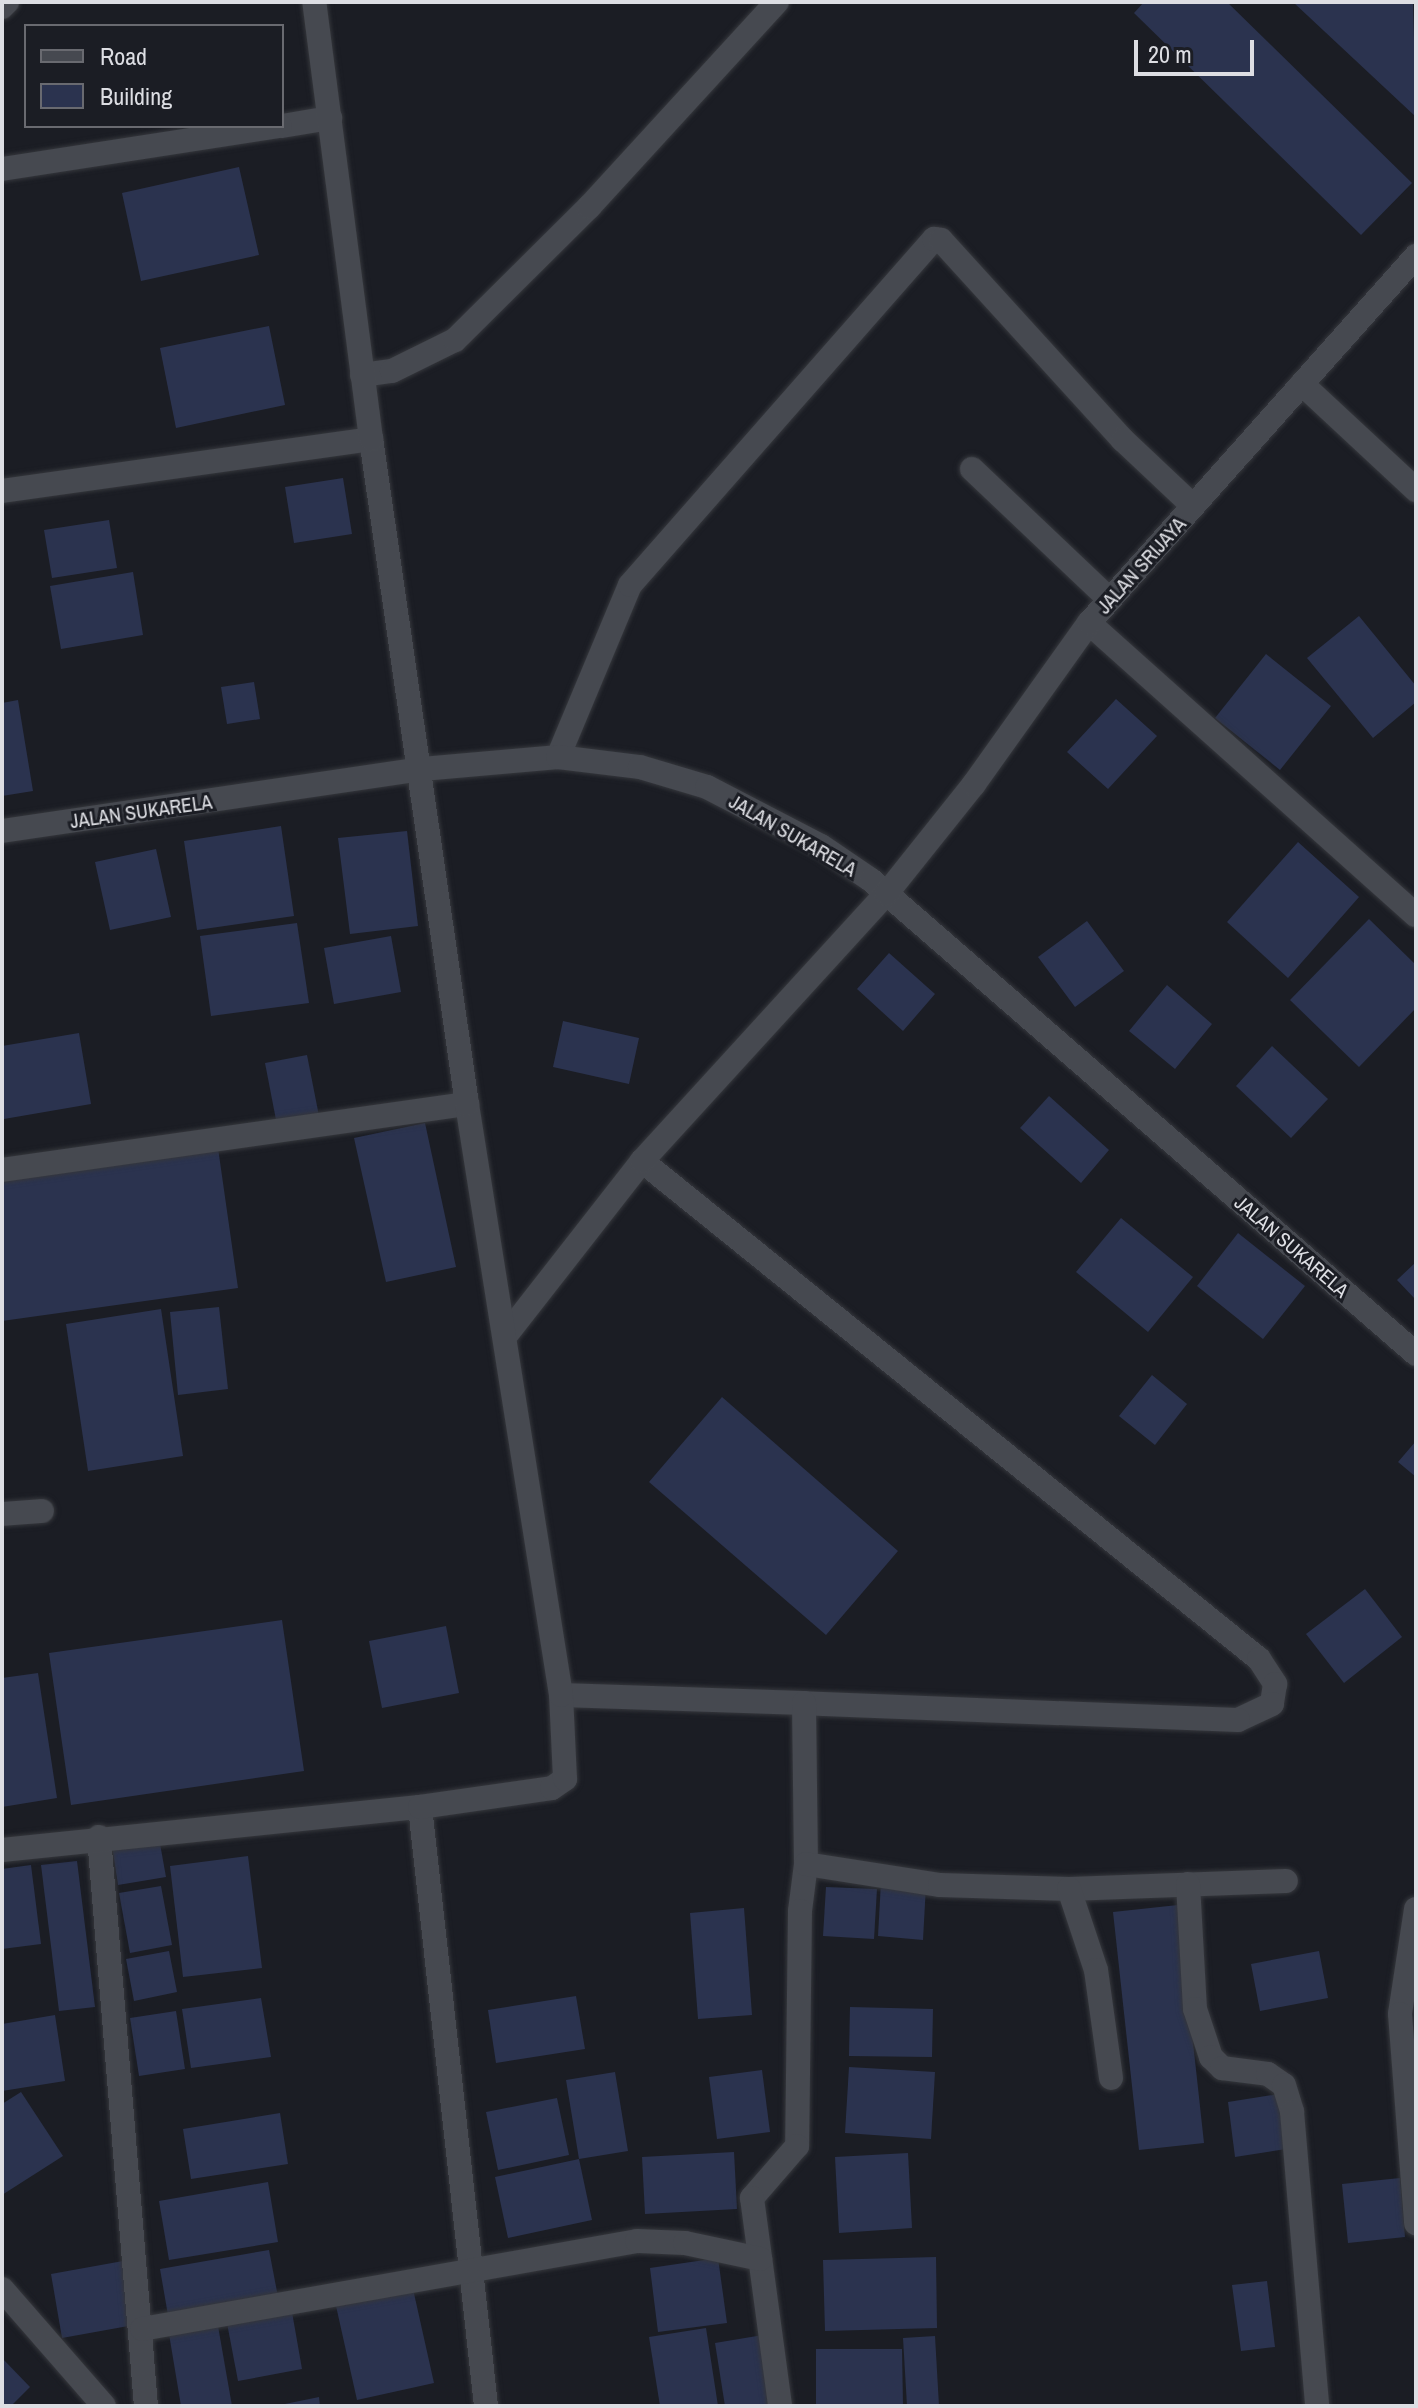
<!DOCTYPE html>
<style>
body{margin:0}
#map{position:relative;width:1418px;height:2408px;overflow:hidden;background:#1b1d24;font-family:"Archivo Narrow",sans-serif}
div>[style]{position:absolute}
.building>*{inset:0;background:#2b334f}
.roads{filter:drop-shadow(0 0 2px #35373c) drop-shadow(0 0 2px #35373c)}
.street>*{height:24px;margin:-12px;padding:0 12px;transform-origin:12px;border-radius:12px;background:#464950}
span{translate:-50% -50%;white-space:nowrap;text-align:center;line-height:1.15;-webkit-text-stroke:6px #1b1d24;paint-order:stroke}
.street-label{font-size:20px;color:#dddee3}
.frame{position:absolute;inset:0;border:4px solid #dddee3;pointer-events:none}
.legend{position:absolute;left:24px;top:24px;width:260px;height:104px;box-sizing:border-box;background:#1b1d24;border:2px solid #696a70;margin:0;padding:10px 14px;list-style:none;font-size:24px;color:#dddee3}
.legend li{display:flex;align-items:center;gap:16px;height:40px}
.legend b{width:40px;border:2px solid #696a70}
.scale{position:absolute;left:1134px;top:40px;width:120px;height:36px;box-sizing:border-box;border:4px solid #dddee3;border-top:0;padding-left:10px;font-size:24px;line-height:28px;white-space:nowrap;color:#dddee3;-webkit-text-stroke:6px #1b1d24;paint-order:stroke}
</style>
<div id="map">
<div class="building">
<div style="clip-path:polygon(1144px 2px,1227px 2px,1412px 183px,1361px 235px,1134px 13px)"></div>
<div style="clip-path:polygon(1293px 2px,1413px 2px,1416px 117px)"></div>
<div style="clip-path:polygon(239px 167px,259px 255px,141px 281px,122px 193px)"></div>
<div style="clip-path:polygon(269px 326px,285px 405px,176px 428px,160px 348px)"></div>
<div style="clip-path:polygon(343px 478px,352px 534px,294px 543px,285px 487px)"></div>
<div style="clip-path:polygon(109px 520px,117px 568px,52px 578px,44px 530px)"></div>
<div style="clip-path:polygon(133px 572px,143px 635px,61px 649px,50px 586px)"></div>
<div style="clip-path:polygon(1359px 616px,1416px 686px,1416px 702px,1373px 738px,1307px 658px)"></div>
<div style="clip-path:polygon(1266px 654px,1331px 706px,1280px 770px,1215px 718px)"></div>
<div style="clip-path:polygon(254px 682px,260px 719px,227px 724px,221px 687px)"></div>
<div style="clip-path:polygon(1116px 699px,1157px 736px,1108px 789px,1067px 752px)"></div>
<div style="clip-path:polygon(18px 700px,33px 791px,2px 796px,2px 703px)"></div>
<div style="clip-path:polygon(281px 826px,294px 916px,197px 930px,184px 841px)"></div>
<div style="clip-path:polygon(407px 831px,418px 926px,350px 934px,338px 838px)"></div>
<div style="clip-path:polygon(1298px 842px,1359px 897px,1288px 978px,1227px 922px)"></div>
<div style="clip-path:polygon(156px 849px,171px 917px,110px 930px,95px 862px)"></div>
<div style="clip-path:polygon(1369px 919px,1416px 965px,1416px 1008px,1359px 1067px,1290px 1000px)"></div>
<div style="clip-path:polygon(1087px 921px,1124px 971px,1075px 1007px,1038px 957px)"></div>
<div style="clip-path:polygon(297px 923px,309px 1003px,211px 1016px,200px 936px)"></div>
<div style="clip-path:polygon(391px 936px,401px 992px,334px 1004px,324px 948px)"></div>
<div style="clip-path:polygon(889px 953px,935px 994px,903px 1031px,857px 989px)"></div>
<div style="clip-path:polygon(1167px 985px,1212px 1024px,1175px 1069px,1129px 1031px)"></div>
<div style="clip-path:polygon(563px 1021px,639px 1038px,629px 1084px,553px 1067px)"></div>
<div style="clip-path:polygon(79px 1033px,91px 1104px,4px 1119px,2px 1046px)"></div>
<div style="clip-path:polygon(1272px 1046px,1328px 1099px,1291px 1138px,1236px 1086px)"></div>
<div style="clip-path:polygon(307px 1055px,319px 1116px,277px 1125px,265px 1063px)"></div>
<div style="clip-path:polygon(1049px 1096px,1109px 1150px,1081px 1183px,1020px 1128px)"></div>
<div style="clip-path:polygon(425px 1123px,456px 1267px,386px 1282px,354px 1138px)"></div>
<div style="clip-path:polygon(218px 1148px,238px 1288px,2px 1321px,2px 1178px)"></div>
<div style="clip-path:polygon(1121px 1218px,1193px 1277px,1148px 1332px,1076px 1272px)"></div>
<div style="clip-path:polygon(1238px 1233px,1305px 1286px,1263px 1339px,1197px 1286px)"></div>
<div style="clip-path:polygon(1416px 1262px,1416px 1300px,1397px 1280px)"></div>
<div style="clip-path:polygon(219px 1307px,228px 1389px,178px 1395px,170px 1312px)"></div>
<div style="clip-path:polygon(161px 1309px,183px 1456px,88px 1471px,66px 1324px)"></div>
<div style="clip-path:polygon(1152px 1375px,1187px 1404px,1155px 1445px,1119px 1416px)"></div>
<div style="clip-path:polygon(722px 1397px,898px 1551px,826px 1635px,649px 1482px)"></div>
<div style="clip-path:polygon(1416px 1441px,1416px 1477px,1398px 1462px)"></div>
<div style="clip-path:polygon(1365px 1589px,1402px 1637px,1344px 1683px,1306px 1634px)"></div>
<div style="clip-path:polygon(282px 1620px,304px 1771px,71px 1805px,49px 1653px)"></div>
<div style="clip-path:polygon(446px 1626px,459px 1693px,382px 1708px,369px 1641px)"></div>
<div style="clip-path:polygon(38px 1673px,57px 1798px,2px 1807px,2px 1678px)"></div>
<div style="clip-path:polygon(159px 1838px,166px 1877px,118px 1885px,112px 1846px)"></div>
<div style="clip-path:polygon(248px 1856px,262px 1968px,183px 1977px,170px 1866px)"></div>
<div style="clip-path:polygon(77px 1861px,95px 2007px,59px 2011px,41px 1865px)"></div>
<div style="clip-path:polygon(31px 1865px,41px 1944px,2px 1949px,2px 1869px)"></div>
<div style="clip-path:polygon(881px 1882px,926px 1885px,923px 1940px,878px 1936px)"></div>
<div style="clip-path:polygon(161px 1886px,172px 1945px,130px 1953px,119px 1893px)"></div>
<div style="clip-path:polygon(826px 1887px,877px 1889px,874px 1939px,823px 1936px)"></div>
<div style="clip-path:polygon(1178px 1905px,1204px 2143px,1139px 2150px,1113px 1912px)"></div>
<div style="clip-path:polygon(744px 1908px,752px 2015px,698px 2019px,690px 1913px)"></div>
<div style="clip-path:polygon(169px 1951px,177px 1992px,134px 2001px,126px 1959px)"></div>
<div style="clip-path:polygon(1319px 1951px,1328px 1998px,1260px 2011px,1251px 1964px)"></div>
<div style="clip-path:polygon(576px 1996px,585px 2049px,496px 2063px,488px 2010px)"></div>
<div style="clip-path:polygon(261px 1998px,271px 2057px,191px 2068px,182px 2009px)"></div>
<div style="clip-path:polygon(850px 2007px,933px 2009px,932px 2057px,849px 2056px)"></div>
<div style="clip-path:polygon(176px 2011px,185px 2069px,139px 2076px,130px 2018px)"></div>
<div style="clip-path:polygon(55px 2015px,65px 2081px,2px 2091px,2px 2024px)"></div>
<div style="clip-path:polygon(849px 2067px,935px 2072px,931px 2139px,845px 2133px)"></div>
<div style="clip-path:polygon(762px 2070px,770px 2132px,717px 2139px,709px 2077px)"></div>
<div style="clip-path:polygon(615px 2072px,628px 2151px,579px 2159px,566px 2080px)"></div>
<div style="clip-path:polygon(21px 2092px,63px 2156px,2px 2195px,2px 2104px)"></div>
<div style="clip-path:polygon(1279px 2094px,1286px 2149px,1235px 2157px,1228px 2102px)"></div>
<div style="clip-path:polygon(557px 2098px,569px 2155px,498px 2170px,486px 2112px)"></div>
<div style="clip-path:polygon(280px 2113px,288px 2164px,191px 2179px,183px 2129px)"></div>
<div style="clip-path:polygon(734px 2152px,737px 2209px,645px 2214px,642px 2157px)"></div>
<div style="clip-path:polygon(908px 2153px,912px 2228px,839px 2233px,835px 2157px)"></div>
<div style="clip-path:polygon(579px 2159px,592px 2220px,508px 2238px,495px 2177px)"></div>
<div style="clip-path:polygon(1400px 2178px,1405px 2237px,1348px 2243px,1342px 2184px)"></div>
<div style="clip-path:polygon(268px 2182px,278px 2242px,169px 2260px,159px 2201px)"></div>
<div style="clip-path:polygon(269px 2250px,279px 2302px,169px 2321px,160px 2269px)"></div>
<div style="clip-path:polygon(936px 2257px,937px 2328px,825px 2331px,823px 2260px)"></div>
<div style="clip-path:polygon(718px 2258px,727px 2323px,658px 2332px,650px 2268px)"></div>
<div style="clip-path:polygon(123px 2261px,134px 2325px,62px 2338px,51px 2274px)"></div>
<div style="clip-path:polygon(411px 2280px,434px 2383px,357px 2400px,334px 2297px)"></div>
<div style="clip-path:polygon(1267px 2281px,1275px 2347px,1241px 2351px,1232px 2285px)"></div>
<div style="clip-path:polygon(292px 2312px,302px 2369px,238px 2381px,227px 2323px)"></div>
<div style="clip-path:polygon(218px 2326px,232px 2406px,181px 2406px,169px 2334px)"></div>
<div style="clip-path:polygon(706px 2328px,718px 2406px,660px 2406px,649px 2337px)"></div>
<div style="clip-path:polygon(763px 2335px,773px 2406px,725px 2406px,715px 2343px)"></div>
<div style="clip-path:polygon(935px 2336px,939px 2406px,907px 2406px,903px 2338px)"></div>
<div style="clip-path:polygon(816px 2349px,902px 2349px,903px 2406px,816px 2406px)"></div>
<div style="clip-path:polygon(2px 2358px,30px 2387px,11px 2406px,2px 2406px)"></div>
<div style="clip-path:polygon(319px 2397px,320px 2406px,281px 2406px,280px 2405px)"></div>
</div>
<div class="roads">
<div class="street">
<div style="left:2px;top:7px;width:7px;rotate:-45deg"></div>
<div style="left:282px;top:126px;width:49px;rotate:-9.5deg"></div>
<div style="left:2px;top:169px;width:281px;rotate:-8.8deg"></div>
<div style="left:362px;top:375px;width:30px;rotate:-8deg"></div>
<div style="left:392px;top:371px;width:70px;rotate:-26.2deg"></div>
<div style="left:455px;top:340px;width:189px;rotate:-44.8deg"></div>
<div style="left:589px;top:207px;width:278px;rotate:-47.5deg"></div>
<div style="left:1302px;top:384px;width:156px;rotate:42.9deg"></div>
<div style="left:972px;top:469px;width:190px;rotate:43.5deg"></div>
<div style="left:2px;top:491px;width:373px;rotate:-8deg"></div>
<div style="left:1089px;top:623px;width:438px;rotate:41.8deg"></div>
<div style="left:558px;top:757px;width:186px;rotate:-67.3deg"></div>
<div style="left:630px;top:585px;width:461px;rotate:-48.7deg"></div>
<div style="left:934px;top:239px;width:7px;rotate:8deg"></div>
<div style="left:941px;top:240px;width:270px;rotate:47.7deg"></div>
<div style="left:1123px;top:440px;width:96px;rotate:43.3deg"></div>
<div style="left:2px;top:831px;width:425px;rotate:-8.4deg"></div>
<div style="left:422px;top:769px;width:137px;rotate:-5deg"></div>
<div style="left:558px;top:757px;width:83px;rotate:7deg"></div>
<div style="left:640px;top:767px;width:70px;rotate:16.6deg"></div>
<div style="left:707px;top:787px;width:128px;rotate:27.4deg"></div>
<div style="left:821px;top:846px;width:60px;rotate:34.2deg"></div>
<div style="left:871px;top:880px;width:722px;rotate:41.01deg"></div>
<div style="left:642px;top:1161px;width:793px;rotate:38.91deg"></div>
<div style="left:1259px;top:1659px;width:30px;rotate:57deg"></div>
<div style="left:1275px;top:1684px;width:20px;rotate:99deg"></div>
<div style="left:1272px;top:1704px;width:38px;rotate:155deg"></div>
<div style="left:1238px;top:1720px;width:434px;rotate:-177.8deg"></div>
<div style="left:2px;top:1170px;width:470px;rotate:-8.1deg"></div>
<div style="left:507px;top:1334px;width:219px;rotate:-52deg"></div>
<div style="left:642px;top:1161px;width:363px;rotate:-47.6deg"></div>
<div style="left:887px;top:893px;width:139px;rotate:-51.4deg"></div>
<div style="left:974px;top:784px;width:198px;rotate:-54.5deg"></div>
<div style="left:1089px;top:623px;width:492px;rotate:-48.3deg"></div>
<div style="left:2px;top:1514px;width:40px;rotate:-4.3deg"></div>
<div style="left:561px;top:1695px;width:243px;rotate:1.9deg"></div>
<div style="left:804px;top:1703px;width:161px;rotate:89.3deg"></div>
<div style="left:806px;top:1864px;width:47px;rotate:97.3deg"></div>
<div style="left:800px;top:1911px;width:235px;rotate:90.7deg"></div>
<div style="left:797px;top:2146px;width:69px;rotate:130.9deg"></div>
<div style="left:752px;top:2198px;width:210px;rotate:82.3deg"></div>
<div style="left:420px;top:1807px;width:603px;rotate:83.71deg"></div>
<div style="left:99px;top:1837px;width:571px;rotate:85.28deg"></div>
<div style="left:2px;top:1850px;width:420px;rotate:-5.9deg"></div>
<div style="left:420px;top:1807px;width:133px;rotate:-8.2deg"></div>
<div style="left:552px;top:1788px;width:16px;rotate:-35deg"></div>
<div style="left:565px;top:1779px;width:84px;rotate:-92.7deg"></div>
<div style="left:561px;top:1695px;width:598px;rotate:-99.04deg"></div>
<div style="left:467px;top:1104px;width:672px;rotate:-98.21deg"></div>
<div style="left:371px;top:439px;width:441px;rotate:-97.4deg"></div>
<div style="left:806px;top:1864px;width:136px;rotate:8.9deg"></div>
<div style="left:940px;top:1885px;width:129px;rotate:1.8deg"></div>
<div style="left:1069px;top:1889px;width:217px;rotate:-2.1deg"></div>
<div style="left:1188px;top:1884px;width:125px;rotate:86.8deg"></div>
<div style="left:1195px;top:2009px;width:51px;rotate:71.6deg"></div>
<div style="left:1211px;top:2057px;width:16px;rotate:45deg"></div>
<div style="left:1222px;top:2068px;width:46px;rotate:7.4deg"></div>
<div style="left:1268px;top:2074px;width:19px;rotate:35deg"></div>
<div style="left:1284px;top:2085px;width:28px;rotate:73deg"></div>
<div style="left:1292px;top:2112px;width:295px;rotate:85.1deg"></div>
<div style="left:1069px;top:1889px;width:85px;rotate:71.6deg"></div>
<div style="left:1096px;top:1970px;width:109px;rotate:82.1deg"></div>
<div style="left:1416px;top:1909px;width:106px;rotate:98.7deg"></div>
<div style="left:1400px;top:2014px;width:210px;rotate:85.6deg"></div>
<div style="left:2px;top:2289px;width:155px;rotate:48.9deg"></div>
<div style="left:142px;top:2329px;width:503px;rotate:-10.08deg"></div>
<div style="left:637px;top:2241px;width:48px;rotate:2.4deg"></div>
<div style="left:685px;top:2243px;width:77px;rotate:12deg"></div>
</div>
</div>
<div class="street-label">
<span style="left:1141px;top:565px;rotate:-48deg">JALAN SRIJAYA</span>
<span style="left:141px;top:811px;rotate:-8deg">JALAN SUKARELA</span>
<span style="left:793px;top:835px;rotate:30deg">JALAN SUKARELA</span>
<span style="left:1292px;top:1246px;rotate:41deg">JALAN SUKARELA</span>
</div>
<div class="frame"></div>
<ul class="legend">
<li><b style="height:10px;background:#464950"></b>Road</li>
<li><b style="height:22px;background:#2b334f"></b>Building</li>
</ul>
<div class="scale">20 m</div>
</div>
